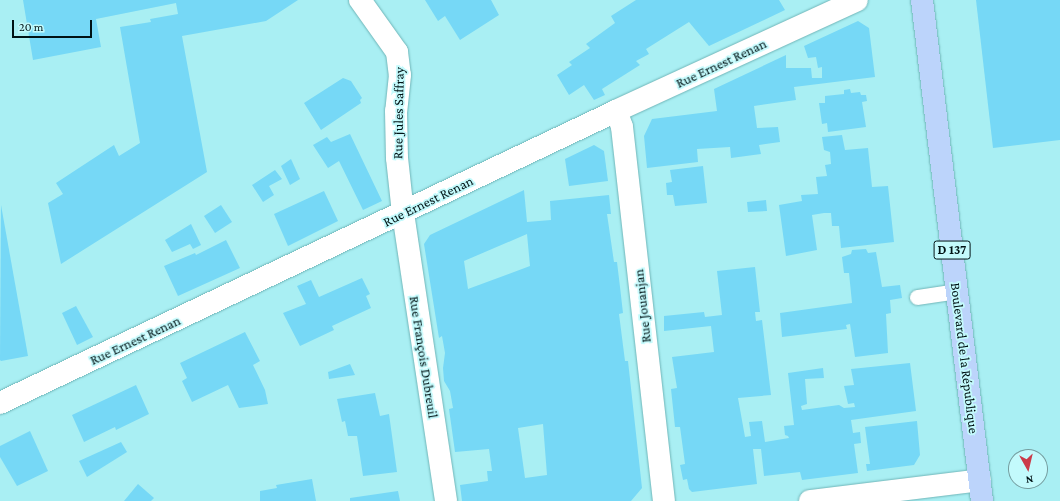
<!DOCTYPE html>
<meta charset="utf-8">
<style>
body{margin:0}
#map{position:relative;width:1060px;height:501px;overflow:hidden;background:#a9eff3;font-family:"Crimson Pro",serif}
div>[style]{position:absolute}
.building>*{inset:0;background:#76d8f6}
.roads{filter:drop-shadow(0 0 1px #70b5b8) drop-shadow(0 0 1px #70b5b8)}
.lane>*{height:15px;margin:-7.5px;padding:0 7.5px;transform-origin:7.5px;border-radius:7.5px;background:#fff}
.street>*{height:22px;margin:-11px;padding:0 11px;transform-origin:11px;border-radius:11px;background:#fff}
.primary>*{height:22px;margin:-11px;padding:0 11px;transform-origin:11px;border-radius:11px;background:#bcd4fb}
span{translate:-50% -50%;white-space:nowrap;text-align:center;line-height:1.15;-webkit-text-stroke:3.5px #c3fafc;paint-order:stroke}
.shield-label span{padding:1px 3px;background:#c3fafc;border:1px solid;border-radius:3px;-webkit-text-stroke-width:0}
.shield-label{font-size:13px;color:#001214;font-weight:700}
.street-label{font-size:14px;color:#001214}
.north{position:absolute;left:1008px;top:449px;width:40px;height:40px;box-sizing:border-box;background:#c3fafc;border:1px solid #759d9f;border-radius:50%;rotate:172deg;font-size:11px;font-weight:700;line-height:16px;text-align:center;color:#001214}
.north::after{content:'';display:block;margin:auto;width:14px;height:18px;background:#cb3b49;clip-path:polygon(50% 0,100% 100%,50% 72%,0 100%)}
.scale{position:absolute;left:12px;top:20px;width:80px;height:18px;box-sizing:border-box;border:2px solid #001214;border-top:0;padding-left:5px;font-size:12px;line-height:14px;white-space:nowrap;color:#001214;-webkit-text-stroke:3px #c3fafc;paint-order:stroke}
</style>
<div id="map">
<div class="building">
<div style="clip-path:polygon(23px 0,298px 0,266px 21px,182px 36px,207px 172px,61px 264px,48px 203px,63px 194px,56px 183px,114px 145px,119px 156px,140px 143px,120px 27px,151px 22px,150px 19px,178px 14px,176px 3px,96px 19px,101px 47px,33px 60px)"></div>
<div style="clip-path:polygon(425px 0,491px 0,499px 15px,460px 40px,445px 16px,438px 21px)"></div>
<div style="clip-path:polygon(636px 0,779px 0,785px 10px,709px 46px,689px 22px,646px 49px,649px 54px,636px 61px,640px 65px,602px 89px,605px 95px,594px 100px,584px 85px,569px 95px,557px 75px,572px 65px,569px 62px,590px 48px,586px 44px,615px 23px,611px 16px)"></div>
<div style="clip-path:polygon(976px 0,1060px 0,1060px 140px,993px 148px)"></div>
<div style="clip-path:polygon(858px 21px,869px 28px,875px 77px,794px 87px,796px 100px,754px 106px,757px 128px,778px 127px,780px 142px,759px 145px,761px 154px,731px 158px,730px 147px,697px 149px,698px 162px,647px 168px,644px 136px,652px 119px,717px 111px,714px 89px,786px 55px,786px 68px,811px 68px,812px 78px,822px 78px,822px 67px,818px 68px,816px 57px,808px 58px,804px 46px)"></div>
<div style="clip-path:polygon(343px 78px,351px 81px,362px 98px,360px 100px,361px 103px,321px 130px,304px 103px)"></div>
<div style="clip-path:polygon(850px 89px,851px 93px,860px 92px,861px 95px,866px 95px,867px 101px,862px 102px,866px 127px,828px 132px,827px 123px,822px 124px,819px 103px,825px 103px,825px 96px,844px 94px,844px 90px)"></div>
<div style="clip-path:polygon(350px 134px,382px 201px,363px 210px,339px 161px,328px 168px,313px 145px,327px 137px,331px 142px)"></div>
<div style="clip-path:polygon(842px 135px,845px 150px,868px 148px,872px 187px,888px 186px,894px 242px,841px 248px,839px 226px,832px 226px,831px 213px,824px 213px,812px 215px,817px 250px,786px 256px,779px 205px,802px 201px,801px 195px,818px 194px,816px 177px,827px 176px,825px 165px,831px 164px,830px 152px,824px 150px,822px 137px)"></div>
<div style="clip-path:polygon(594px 145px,604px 151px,608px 181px,569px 186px,565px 159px)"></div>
<div style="clip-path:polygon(291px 159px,300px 179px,290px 185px,281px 166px)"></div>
<div style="clip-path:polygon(703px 166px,707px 203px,675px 206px,673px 195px,667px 195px,666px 183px,672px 182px,670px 170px)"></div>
<div style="clip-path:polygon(275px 170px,282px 179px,269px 186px,274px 195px,263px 202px,252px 185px)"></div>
<div style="clip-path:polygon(evenodd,524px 190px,527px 222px,551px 220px,550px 201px,609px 195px,611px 214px,607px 214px,614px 262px,617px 262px,620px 287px,623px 313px,619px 314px,625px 361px,628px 361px,642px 488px,631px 501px,462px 501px,460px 485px,488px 481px,487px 471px,492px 471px,489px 449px,455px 452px,449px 409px,453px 408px,450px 391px,444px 381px,443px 368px,445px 353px,442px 336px,439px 338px,424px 244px,430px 235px,524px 190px,527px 234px,530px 266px,468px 289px,464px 261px,527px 234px,524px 190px,543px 424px,547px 475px,525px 478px,518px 428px,543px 424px)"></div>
<div style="clip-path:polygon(324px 191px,338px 221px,288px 246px,274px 214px)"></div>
<div style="clip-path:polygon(766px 200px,767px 211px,748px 212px,747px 202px)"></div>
<div style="clip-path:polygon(1px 205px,28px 356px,1px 361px,0 360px)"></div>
<div style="clip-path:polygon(221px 205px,232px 222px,215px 233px,204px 216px)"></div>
<div style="clip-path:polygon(191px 224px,201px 245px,193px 249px,190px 244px,172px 252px,165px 240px)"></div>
<div style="clip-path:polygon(226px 240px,240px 268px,178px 296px,164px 266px,195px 253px,196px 255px)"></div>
<div style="clip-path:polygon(866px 249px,868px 253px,876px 252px,882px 287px,900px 285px,902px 298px,890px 300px,891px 313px,886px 314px,888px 353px,855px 357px,850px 324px,846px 325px,847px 329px,782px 337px,780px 313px,852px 303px,849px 273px,844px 273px,842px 257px,851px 254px,852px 250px)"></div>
<div style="clip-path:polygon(755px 267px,760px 312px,755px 312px,756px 321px,762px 320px,771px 395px,738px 398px,745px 437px,751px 436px,749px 422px,762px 421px,765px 442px,789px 438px,788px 436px,785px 435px,784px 426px,794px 425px,788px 373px,823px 368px,824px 378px,805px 379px,807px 404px,801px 406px,802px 410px,839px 405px,844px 408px,855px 407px,854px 403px,848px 404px,844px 386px,854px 385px,851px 369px,910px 363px,916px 411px,851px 420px,853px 433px,860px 432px,861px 443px,854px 444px,858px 473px,802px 480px,800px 472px,764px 476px,761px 449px,753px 449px,757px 484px,692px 492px,689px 489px,687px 479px,683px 480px,680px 465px,685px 464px,680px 427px,675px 427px,671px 389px,677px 388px,672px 357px,714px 352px,711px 326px,664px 331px,664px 316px,704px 312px,705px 317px,722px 315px,717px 271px)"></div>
<div style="clip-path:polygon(362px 278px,370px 294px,366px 296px,371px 308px,332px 326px,334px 330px,300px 346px,283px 313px,306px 304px,297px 286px,311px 280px,319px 297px)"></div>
<div style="clip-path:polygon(76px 306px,93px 337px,77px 345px,62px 313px)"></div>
<div style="clip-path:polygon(245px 332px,260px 361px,253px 365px,265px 390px,268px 404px,239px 408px,228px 385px,192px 402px,182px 381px,187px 378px,180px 363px)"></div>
<div style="clip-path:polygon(350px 364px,355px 375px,329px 379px,328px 372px)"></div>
<div style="clip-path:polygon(136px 385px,149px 414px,116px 430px,115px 427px,84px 442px,72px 415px)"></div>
<div style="clip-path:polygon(375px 393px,380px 416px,389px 414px,397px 472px,363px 476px,357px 436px,348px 436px,345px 421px,342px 422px,337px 399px)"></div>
<div style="clip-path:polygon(917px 421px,920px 455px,914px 465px,867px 471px,866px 464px,870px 464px,865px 427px)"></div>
<div style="clip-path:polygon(30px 431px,48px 471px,17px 486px,0 457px,0 446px)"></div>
<div style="clip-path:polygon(121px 442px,127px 452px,87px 477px,79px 461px)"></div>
<div style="clip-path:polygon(312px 479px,316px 501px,260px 501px,260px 491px,277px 488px,276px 485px)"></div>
<div style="clip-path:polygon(138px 484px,154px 498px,151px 501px,124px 501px)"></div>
<div style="clip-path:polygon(398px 491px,400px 501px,350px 501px,350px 498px)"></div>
</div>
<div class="roads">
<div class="lane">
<div style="left:917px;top:297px;width:40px;rotate:-8.5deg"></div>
</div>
<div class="street">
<div style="left:360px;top:0;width:64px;rotate:54.6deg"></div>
<div style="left:397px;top:52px;width:23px;rotate:83deg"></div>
<div style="left:400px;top:75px;width:36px;rotate:96deg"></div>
<div style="left:396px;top:111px;width:47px;rotate:88.8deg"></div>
<div style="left:397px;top:158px;width:55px;rotate:83.8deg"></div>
<div style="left:403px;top:213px;width:291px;rotate:81.5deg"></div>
<div style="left:616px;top:111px;width:17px;rotate:69deg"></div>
<div style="left:622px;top:127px;width:376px;rotate:83.6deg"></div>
<div style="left:0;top:403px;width:682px;rotate:-25.36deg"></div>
<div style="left:616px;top:111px;width:265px;rotate:-24.7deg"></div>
<div style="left:810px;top:501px;width:171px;rotate:-7deg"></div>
</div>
<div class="primary">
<div style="left:922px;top:0;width:505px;rotate:83.17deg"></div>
</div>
</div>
<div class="shield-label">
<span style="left:952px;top:250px">D 137</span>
</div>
<div class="street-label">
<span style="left:721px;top:63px;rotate:-25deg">Rue Ernest Renan</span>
<span style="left:398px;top:113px;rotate:-89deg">Rue Jules Saffray</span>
<span style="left:428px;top:201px;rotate:-26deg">Rue Ernest Renan</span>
<span style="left:642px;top:306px;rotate:-96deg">Rue Jouanjan</span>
<span style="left:135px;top:340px;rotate:-25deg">Rue Ernest Renan</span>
<span style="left:424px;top:357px;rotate:81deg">Rue François Dubreuil</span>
<span style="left:965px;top:358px;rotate:83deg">Boulevard de la République</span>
</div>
<div class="north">N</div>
<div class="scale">20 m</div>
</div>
